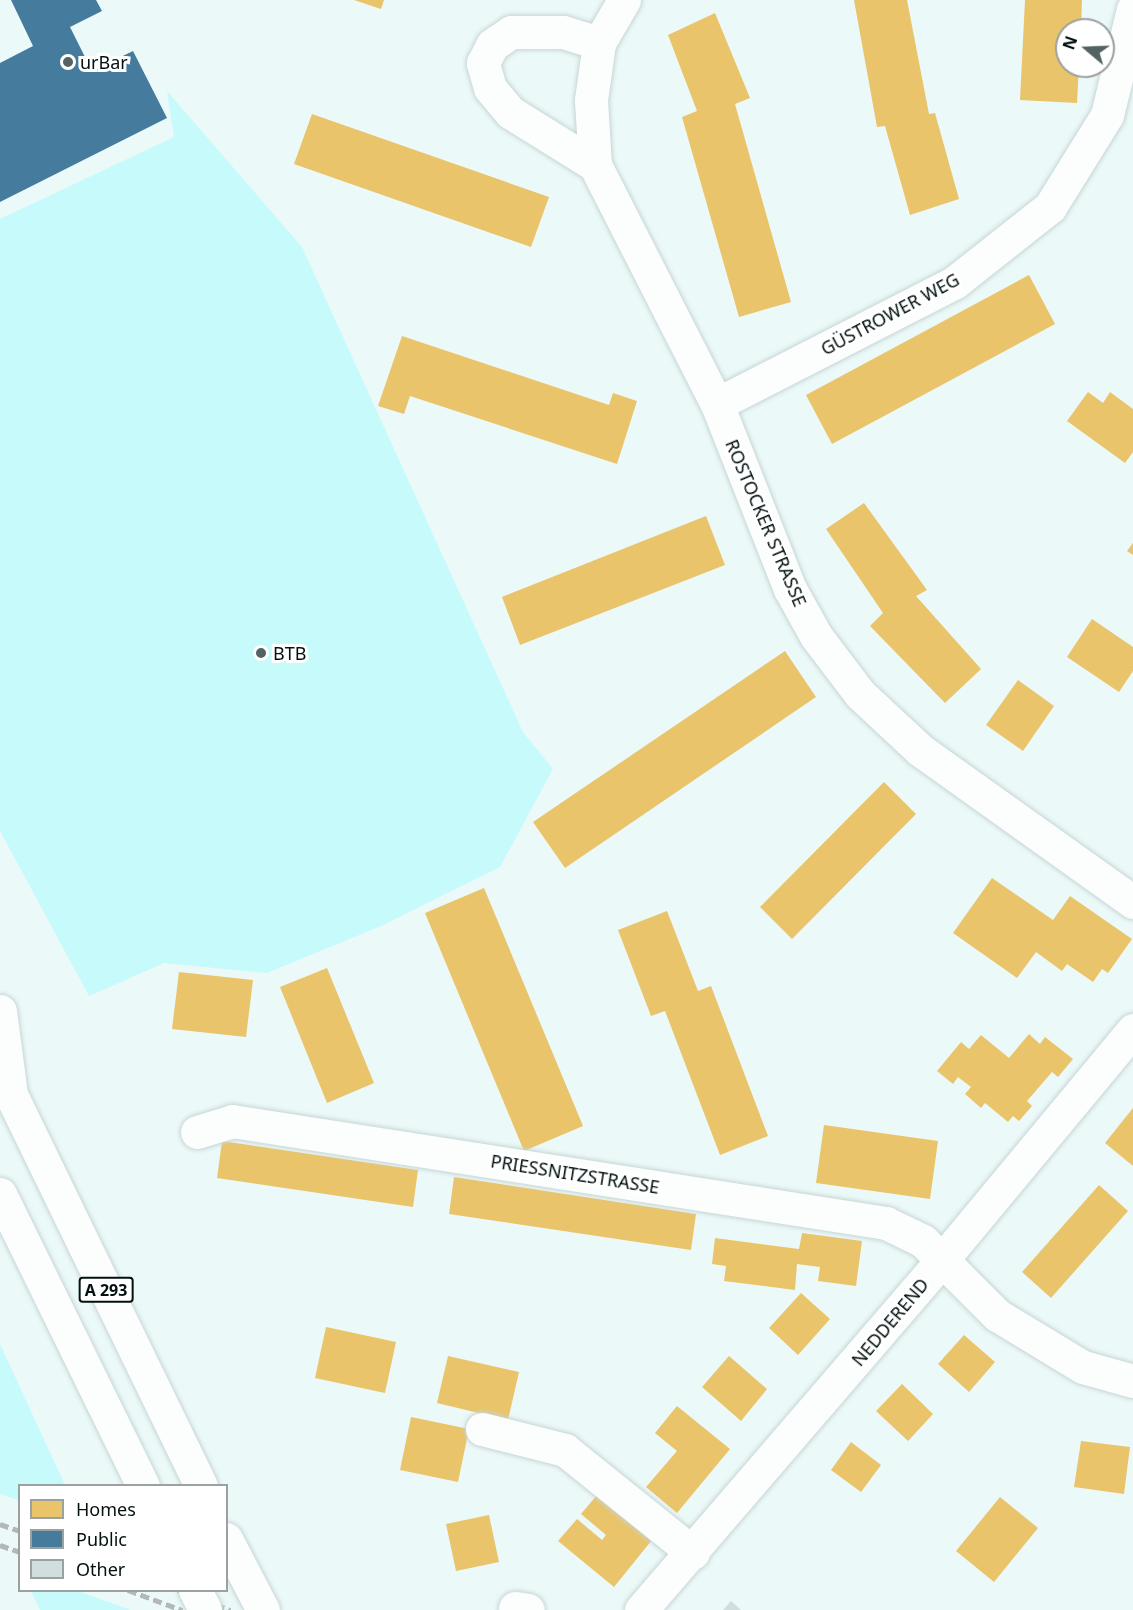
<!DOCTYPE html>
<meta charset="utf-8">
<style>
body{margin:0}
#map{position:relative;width:1133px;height:1610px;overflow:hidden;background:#ecf9f9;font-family:"Noto Sans",sans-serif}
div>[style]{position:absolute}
.green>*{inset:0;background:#c7fafa}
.homes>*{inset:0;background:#e9c46a}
.public>*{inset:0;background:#457b9d}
.building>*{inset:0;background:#d0dede}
.roads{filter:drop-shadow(0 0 2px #c7d5d5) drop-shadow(0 0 2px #c7d5d5)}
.minor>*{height:33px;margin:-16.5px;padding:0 16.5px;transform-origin:16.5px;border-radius:16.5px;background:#fcfefe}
.highway>*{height:33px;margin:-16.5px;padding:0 16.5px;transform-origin:16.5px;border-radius:16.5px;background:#fcfefe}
.rail>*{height:4.5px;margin-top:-2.25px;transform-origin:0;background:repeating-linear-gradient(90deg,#b3b7b7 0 9px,transparent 0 13.5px)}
.bridges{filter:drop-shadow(0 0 2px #c7d5d5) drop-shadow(0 0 2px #c7d5d5)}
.highway-bridge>*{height:33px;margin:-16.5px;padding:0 16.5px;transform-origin:16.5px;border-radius:16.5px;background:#fcfefe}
.dots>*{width:16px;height:16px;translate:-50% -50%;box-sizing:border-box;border:3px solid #fff;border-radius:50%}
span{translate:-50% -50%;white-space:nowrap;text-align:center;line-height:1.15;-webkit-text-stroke:6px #fff;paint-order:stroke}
.shield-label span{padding:2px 4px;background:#fff;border:2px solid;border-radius:4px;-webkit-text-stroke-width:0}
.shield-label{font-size:16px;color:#041111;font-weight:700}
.poi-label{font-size:18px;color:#041111}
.left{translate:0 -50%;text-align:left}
.street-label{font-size:18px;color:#041111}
.legend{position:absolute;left:18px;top:1484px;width:210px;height:108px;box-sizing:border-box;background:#fff;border:2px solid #9ba0a0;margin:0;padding:8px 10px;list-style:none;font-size:18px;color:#041111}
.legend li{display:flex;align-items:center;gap:12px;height:30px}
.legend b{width:30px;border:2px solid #9ba0a0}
.north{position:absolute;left:1055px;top:18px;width:60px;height:60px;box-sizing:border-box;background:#fff;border:2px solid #9ba0a0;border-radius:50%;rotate:289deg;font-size:16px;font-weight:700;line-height:24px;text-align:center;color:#041111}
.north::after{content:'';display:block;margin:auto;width:21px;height:27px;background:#556262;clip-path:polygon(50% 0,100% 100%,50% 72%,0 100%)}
</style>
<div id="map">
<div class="green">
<div style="clip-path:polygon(167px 91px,302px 247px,523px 732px,553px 769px,500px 867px,381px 926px,267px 973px,164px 963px,89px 996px,0 831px,0 219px,174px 137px)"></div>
<div style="clip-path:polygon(0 1344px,65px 1485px,20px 1486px,19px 1500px,0 1494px)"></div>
<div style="clip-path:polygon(31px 1591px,78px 1591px,131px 1610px,40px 1610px)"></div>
</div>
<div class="homes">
<div style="clip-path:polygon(354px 0,384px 0,381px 9px)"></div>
<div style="clip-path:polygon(854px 0,907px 0,929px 114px,935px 113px,959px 199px,910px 215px,885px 126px,877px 127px)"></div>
<div style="clip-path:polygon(1025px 0,1082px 0,1081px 30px,1067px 30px,1067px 66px,1079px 66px,1077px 103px,1020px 100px)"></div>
<div style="clip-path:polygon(715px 13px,750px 98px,735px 104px,791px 302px,739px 317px,682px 117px,697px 111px,668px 35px)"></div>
<div style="clip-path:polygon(312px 114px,549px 197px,531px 247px,294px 164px)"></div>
<div style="clip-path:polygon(1029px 275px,1055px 324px,832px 444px,806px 395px)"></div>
<div style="clip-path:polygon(402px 336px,609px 405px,613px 393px,637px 401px,617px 464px,410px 396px,404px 414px,378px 406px)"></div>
<div style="clip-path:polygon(1088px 392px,1103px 403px,1110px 392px,1133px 409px,1133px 452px,1125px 463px,1067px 421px)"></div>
<div style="clip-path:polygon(864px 503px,927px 590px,916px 596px,981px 669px,945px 703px,870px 626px,883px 613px,826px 529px)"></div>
<div style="clip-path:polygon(706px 516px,725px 565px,520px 645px,502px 597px)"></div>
<div style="clip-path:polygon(1133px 543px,1133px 555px,1127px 551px)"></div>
<div style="clip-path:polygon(1092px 619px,1133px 647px,1133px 671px,1119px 692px,1067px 657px)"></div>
<div style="clip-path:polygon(785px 651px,816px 697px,565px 868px,533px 822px)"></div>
<div style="clip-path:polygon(1018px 680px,1054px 706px,1023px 751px,986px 725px)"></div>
<div style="clip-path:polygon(884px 782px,916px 814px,792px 939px,760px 907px)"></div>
<div style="clip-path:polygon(992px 878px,1053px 920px,1070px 896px,1132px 939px,1108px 973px,1102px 969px,1093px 982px,1067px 964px,1062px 971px,1036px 952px,1017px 978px,953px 933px)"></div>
<div style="clip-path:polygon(484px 888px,583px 1126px,524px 1151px,425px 913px)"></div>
<div style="clip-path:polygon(667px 911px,698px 991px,711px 986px,768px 1136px,720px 1155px,665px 1011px,651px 1016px,618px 930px)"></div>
<div style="clip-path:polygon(327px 968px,374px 1083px,327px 1103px,280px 987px)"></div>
<div style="clip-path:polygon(179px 972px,253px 980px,246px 1037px,172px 1029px)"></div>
<div style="clip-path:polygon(1029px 1034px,1040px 1044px,1045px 1037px,1073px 1059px,1058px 1077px,1052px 1072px,1027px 1101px,1032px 1106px,1019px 1121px,1013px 1116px,1008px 1122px,985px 1103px,981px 1108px,965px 1094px,971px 1087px,958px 1077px,953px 1084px,937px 1071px,961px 1042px,969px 1049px,981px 1035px,1009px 1058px)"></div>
<div style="clip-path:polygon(1133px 1108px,1133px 1166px,1105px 1143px)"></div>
<div style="clip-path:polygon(824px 1125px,938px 1141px,930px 1199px,816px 1183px)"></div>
<div style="clip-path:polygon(222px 1141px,418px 1170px,413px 1207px,217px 1178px)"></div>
<div style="clip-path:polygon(454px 1177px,696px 1214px,691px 1250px,449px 1214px)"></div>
<div style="clip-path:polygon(1099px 1185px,1128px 1211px,1051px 1298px,1022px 1272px)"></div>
<div style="clip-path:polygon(802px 1233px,862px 1241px,856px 1286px,818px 1281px,820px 1267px,797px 1264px,795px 1290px,724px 1281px,726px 1266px,712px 1264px,715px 1238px,799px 1249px)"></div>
<div style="clip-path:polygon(801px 1293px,830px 1319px,798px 1355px,769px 1328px)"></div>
<div style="clip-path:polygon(326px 1327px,396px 1342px,385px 1393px,315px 1378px)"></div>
<div style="clip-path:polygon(964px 1335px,995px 1362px,969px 1392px,938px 1364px)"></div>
<div style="clip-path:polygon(448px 1356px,519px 1372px,508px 1420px,437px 1403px)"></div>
<div style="clip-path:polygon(729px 1356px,767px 1389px,741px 1421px,702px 1387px)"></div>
<div style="clip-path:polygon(902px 1384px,933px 1414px,908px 1441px,876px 1411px)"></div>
<div style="clip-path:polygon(677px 1406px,730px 1449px,677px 1513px,646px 1487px,677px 1451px,655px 1433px)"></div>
<div style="clip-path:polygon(411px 1417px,469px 1429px,458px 1482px,400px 1470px)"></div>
<div style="clip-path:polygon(1081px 1441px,1130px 1447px,1124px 1494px,1074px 1487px)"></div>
<div style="clip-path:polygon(851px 1442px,881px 1465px,861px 1492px,831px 1470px)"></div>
<div style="clip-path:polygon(597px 1495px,652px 1540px,614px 1587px,558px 1541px,577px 1519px,602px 1540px,606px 1535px,581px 1514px)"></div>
<div style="clip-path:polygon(1000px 1497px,1038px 1528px,994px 1582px,956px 1551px)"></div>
<div style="clip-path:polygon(489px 1515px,499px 1562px,456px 1571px,446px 1524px)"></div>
</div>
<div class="public">
<div style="clip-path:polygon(11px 0,96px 0,102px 11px,70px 27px,92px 71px,133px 51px,167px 118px,0 202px,0 63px,33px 46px)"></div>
</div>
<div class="building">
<div style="clip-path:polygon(731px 1601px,741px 1610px,723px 1610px)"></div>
</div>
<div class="roads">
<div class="minor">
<div style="left:624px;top:0;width:50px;rotate:120.2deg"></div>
<div style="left:599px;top:43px;width:58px;rotate:98deg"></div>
<div style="left:591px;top:100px;width:65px;rotate:86.5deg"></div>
<div style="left:595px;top:165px;width:268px;rotate:63deg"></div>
<div style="left:717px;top:404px;width:199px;rotate:68.5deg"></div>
<div style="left:790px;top:589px;width:54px;rotate:61deg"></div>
<div style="left:816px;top:636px;width:73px;rotate:52.8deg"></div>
<div style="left:860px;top:694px;width:82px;rotate:43deg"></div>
<div style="left:920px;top:750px;width:262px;rotate:35.5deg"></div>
<div style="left:595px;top:165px;width:100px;rotate:-148.1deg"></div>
<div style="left:510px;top:112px;width:31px;rotate:-130deg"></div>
<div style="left:490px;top:88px;width:26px;rotate:-106deg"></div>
<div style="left:483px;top:63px;width:20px;rotate:-63deg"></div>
<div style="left:492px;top:45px;width:23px;rotate:-34deg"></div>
<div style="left:511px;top:32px;width:52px"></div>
<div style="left:563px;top:32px;width:38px;rotate:17deg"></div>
<div style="left:717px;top:404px;width:267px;rotate:-27.1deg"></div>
<div style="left:955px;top:282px;width:121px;rotate:-38.3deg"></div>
<div style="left:1050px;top:207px;width:108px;rotate:-58.2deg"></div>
<div style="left:1107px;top:115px;width:109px;rotate:-76.2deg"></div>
<div style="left:197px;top:1132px;width:37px;rotate:-17deg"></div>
<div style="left:232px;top:1121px;width:662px;rotate:8.86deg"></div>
<div style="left:886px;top:1223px;width:41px;rotate:25.9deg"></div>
<div style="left:923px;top:1241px;width:105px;rotate:45deg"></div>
<div style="left:997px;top:1315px;width:100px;rotate:31.2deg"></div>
<div style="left:1083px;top:1367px;width:52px;rotate:15.6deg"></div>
<div style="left:482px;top:1429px;width:86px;rotate:14.2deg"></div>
<div style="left:565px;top:1450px;width:164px;rotate:38.8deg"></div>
<div style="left:515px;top:1608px;width:13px;rotate:9deg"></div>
<div style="left:641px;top:1610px;width:462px;rotate:-49.3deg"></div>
<div style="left:942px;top:1260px;width:299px;rotate:-50.3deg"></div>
</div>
<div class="highway">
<div style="left:0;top:1011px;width:84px;rotate:82.5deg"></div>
<div style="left:0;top:1072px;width:460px;rotate:64.1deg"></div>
<div style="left:0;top:1194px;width:325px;rotate:63.9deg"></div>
<div style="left:226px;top:1539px;width:80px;rotate:62.5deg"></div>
</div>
</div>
<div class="rail">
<div style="left:0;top:1524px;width:21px;rotate:19deg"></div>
<div style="left:0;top:1545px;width:21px;rotate:19deg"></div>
<div style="left:128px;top:1590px;width:58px;rotate:20.3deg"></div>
<div style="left:178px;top:1590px;width:56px;rotate:21deg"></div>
</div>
<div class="bridges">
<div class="highway-bridge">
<div style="left:195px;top:1590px;width:22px;rotate:63deg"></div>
</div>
</div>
<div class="dots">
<div style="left:68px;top:62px;background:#556262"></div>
<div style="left:261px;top:653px;background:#556262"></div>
</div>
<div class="shield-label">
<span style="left:106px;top:1290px">A 293</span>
</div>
<div class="poi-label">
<span class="left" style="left:80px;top:62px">urBar</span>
<span class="left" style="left:273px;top:653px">BTB</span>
</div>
<div class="street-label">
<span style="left:890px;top:314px;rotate:-28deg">GÜSTROWER WEG</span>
<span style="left:766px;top:523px;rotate:67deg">ROSTOCKER STRASSE</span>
<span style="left:575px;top:1174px;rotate:9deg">PRIESSNITZSTRASSE</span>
<span style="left:890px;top:1322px;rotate:-50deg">NEDDEREND</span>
</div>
<ul class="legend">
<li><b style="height:16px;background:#e9c46a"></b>Homes</li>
<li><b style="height:16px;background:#457b9d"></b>Public</li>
<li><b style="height:16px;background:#d0dede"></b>Other</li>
</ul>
<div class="north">N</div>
</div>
